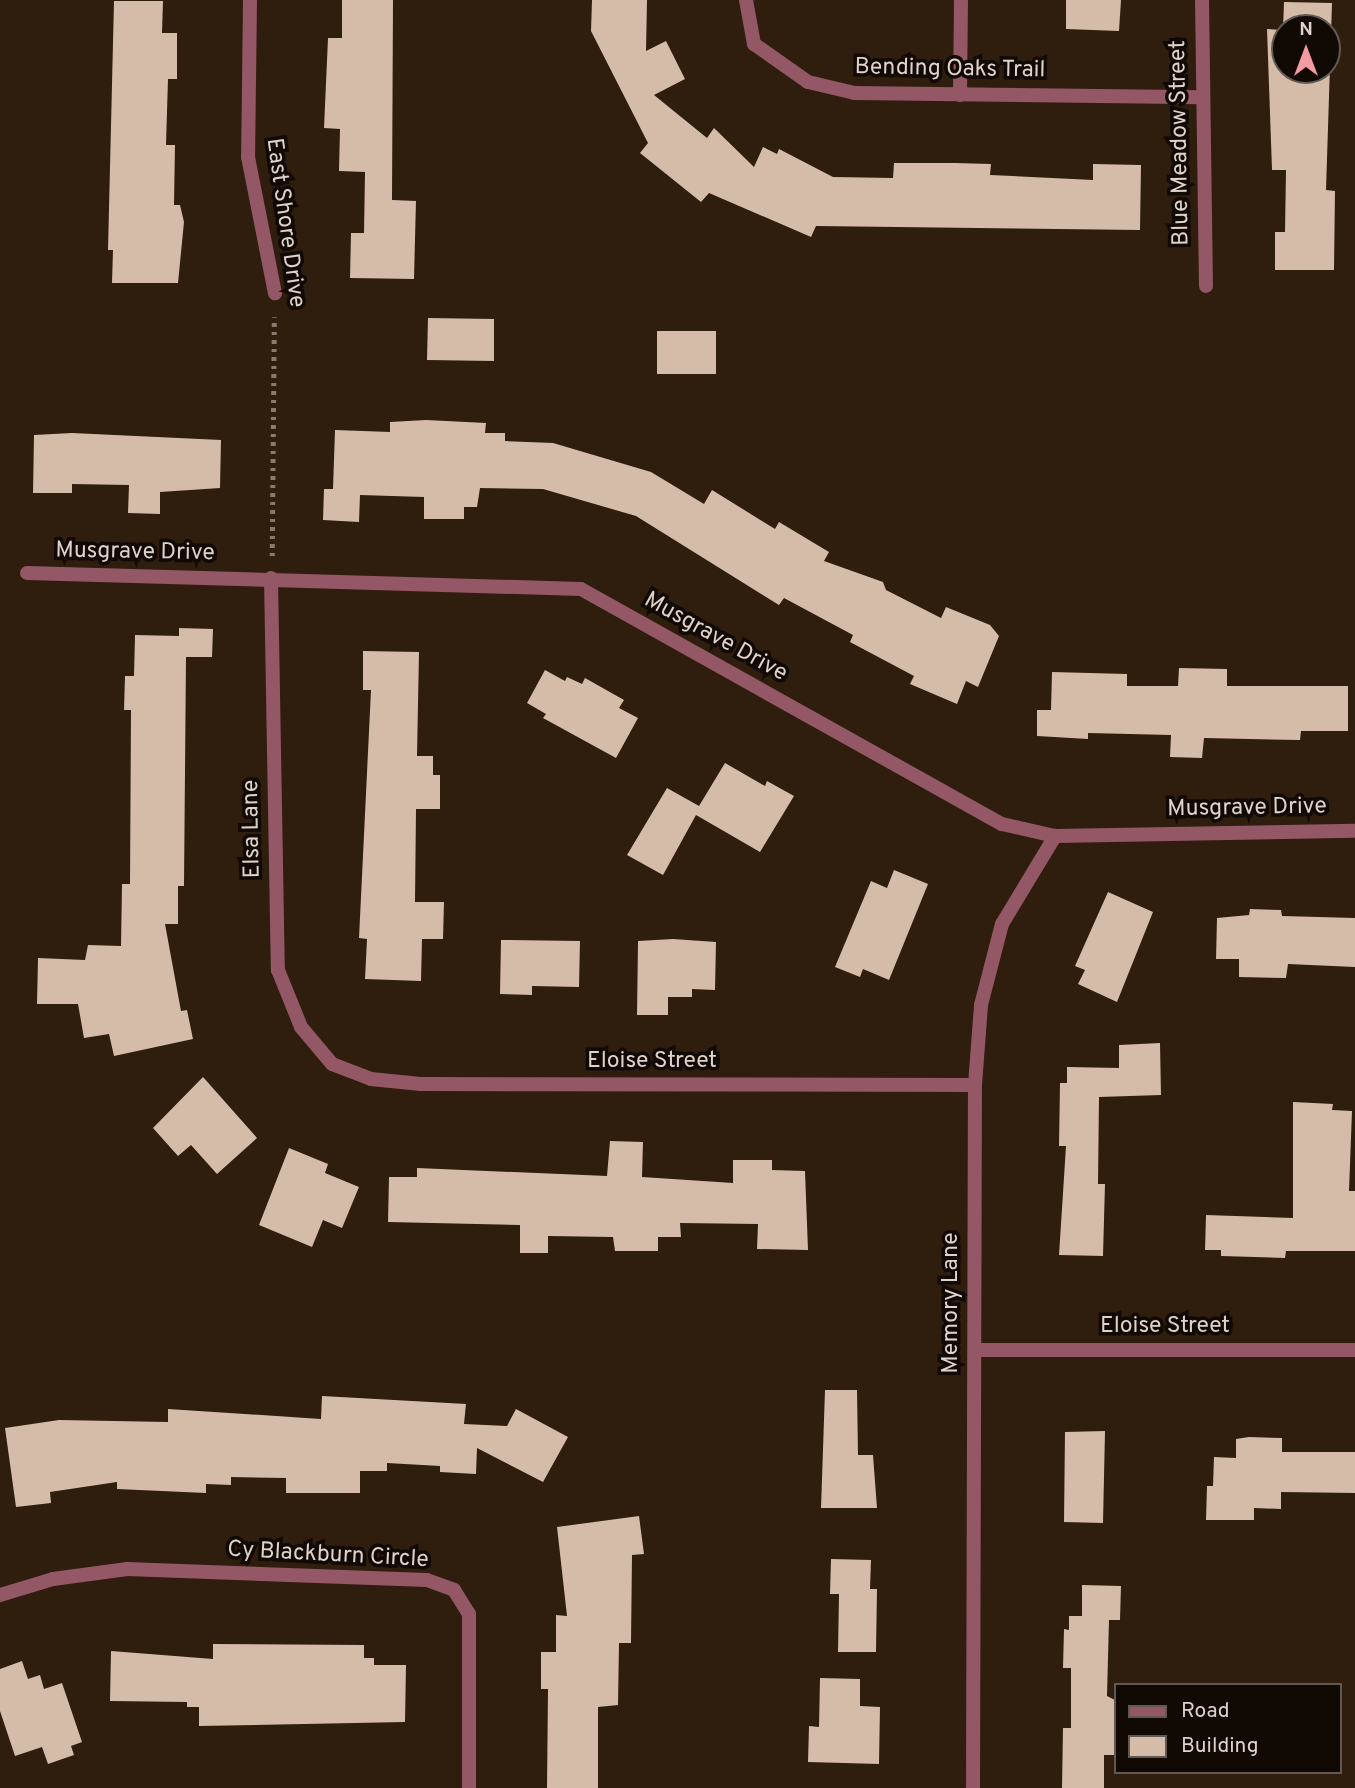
<!DOCTYPE html>
<style>
body{margin:0}
#map{position:relative;width:1355px;height:1788px;overflow:hidden;background:#2f1d0e;font-family:Overpass,sans-serif}
div>[style]{position:absolute}
.building>*{inset:0;background:#d4bca9}
.path>*{height:4.5px;margin-top:-2.25px;transform-origin:0;background:repeating-linear-gradient(90deg,#89796e 0 3.5px,transparent 0 8.5px)}
.service>*{height:14px;margin:-7px;padding:0 7px;transform-origin:7px;border-radius:7px;background:#935765}
.minor>*{height:14px;margin:-7px;padding:0 7px;transform-origin:7px;border-radius:7px;background:#935765}
span{translate:-50% -50%;white-space:nowrap;text-align:center;line-height:1.15;-webkit-text-stroke:7px #110904;paint-order:stroke}
.street-label{font-size:23px;color:#dfd2c9}
.legend{position:absolute;left:1114px;top:1683px;width:228px;height:91px;box-sizing:border-box;background:#110904;border:2px solid #635953;margin:0;padding:9px 12px;list-style:none;font-size:21px;color:#dfd2c9}
.legend li{display:flex;align-items:center;gap:14px;height:35px}
.legend b{width:35px;border:2px solid #635953}
.north{position:absolute;left:1271px;top:14px;width:70px;height:70px;box-sizing:border-box;background:#110904;border:2px solid #635953;border-radius:50%;rotate:0deg;font-size:19px;font-weight:700;line-height:28px;text-align:center;color:#dfd2c9}
.north::after{content:'';display:block;margin:auto;width:24px;height:32px;background:#f49aa0;clip-path:polygon(50% 0,100% 100%,50% 72%,0 100%)}
</style>
<div id="map">
<div class="building">
<div style="clip-path:polygon(342px 0,393px 0,392px 200px,416px 201px,414px 279px,350px 278px,351px 233px,364px 233px,365px 172px,339px 171px,340px 129px,324px 128px,328px 38px,342px 38px)"></div>
<div style="clip-path:polygon(592px 0,647px 0,646px 51px,666px 41px,685px 79px,654px 95px,707px 138px,714px 128px,754px 167px,763px 147px,777px 154px,779px 149px,833px 177px,893px 178px,894px 163px,955px 163px,991px 164px,990px 175px,1093px 180px,1093px 164px,1141px 165px,1140px 230px,816px 226px,811px 237px,709px 193px,701px 202px,640px 153px,648px 143px,591px 31px)"></div>
<div style="clip-path:polygon(1066px 0,1121px 0,1119px 31px,1066px 29px)"></div>
<div style="clip-path:polygon(114px 1px,163px 1px,162px 33px,177px 33px,177px 79px,168px 79px,166px 145px,175px 145px,174px 205px,180px 205px,184px 222px,178px 283px,112px 283px,113px 250px,108px 250px)"></div>
<div style="clip-path:polygon(evenodd,1284px 2px,1332px 3px,1326px 190px,1335px 191px,1334px 270px,1275px 270px,1275px 232px,1285px 232px,1286px 170px,1272px 170px,1267px 29px,1283px 30px,1284px 2px,1285px 28px,1327px 28px,1327px 70px,1285px 70px,1285px 28px)"></div>
<div style="clip-path:polygon(428px 318px,494px 319px,494px 361px,427px 360px)"></div>
<div style="clip-path:polygon(657px 331px,716px 331px,716px 374px,657px 374px)"></div>
<div style="clip-path:polygon(426px 420px,486px 423px,485px 433px,505px 433px,505px 441px,553px 443px,651px 472px,704px 504px,712px 490px,775px 529px,779px 522px,829px 552px,824px 561px,883px 582px,886px 590px,941px 618px,946px 607px,990px 625px,999px 636px,978px 687px,966px 681px,957px 704px,910px 684px,914px 676px,850px 642px,853px 635px,784px 598px,779px 605px,636px 516px,543px 489px,480px 488px,477px 507px,464px 507px,464px 519px,424px 519px,424px 497px,360px 495px,359px 522px,323px 520px,324px 489px,333px 489px,335px 430px,390px 432px,390px 422px)"></div>
<div style="clip-path:polygon(72px 433px,221px 440px,220px 488px,160px 492px,160px 514px,128px 513px,129px 485px,72px 484px,72px 493px,33px 493px,34px 435px)"></div>
<div style="clip-path:polygon(179px 628px,213px 629px,212px 657px,186px 657px,184px 886px,178px 886px,178px 924px,165px 924px,181px 1011px,187px 1010px,193px 1039px,114px 1056px,109px 1034px,84px 1038px,78px 1004px,37px 1004px,38px 958px,85px 960px,88px 945px,121px 946px,122px 884px,130px 884px,131px 710px,124px 710px,125px 676px,134px 676px,135px 635px,179px 636px)"></div>
<div style="clip-path:polygon(363px 651px,419px 652px,417px 756px,433px 756px,433px 775px,440px 775px,440px 809px,416px 809px,415px 902px,444px 902px,443px 939px,422px 939px,421px 981px,365px 979px,367px 939px,359px 938px,371px 690px,363px 690px)"></div>
<div style="clip-path:polygon(1179px 668px,1227px 669px,1227px 686px,1348px 686px,1348px 731px,1301px 731px,1300px 740px,1204px 738px,1202px 758px,1170px 757px,1171px 735px,1088px 733px,1088px 739px,1037px 736px,1037px 710px,1051px 710px,1052px 672px,1127px 674px,1127px 686px,1178px 686px)"></div>
<div style="clip-path:polygon(545px 670px,565px 681px,567px 677px,582px 684px,585px 678px,624px 700px,619px 708px,638px 718px,616px 758px,543px 718px,546px 714px,527px 703px)"></div>
<div style="clip-path:polygon(725px 763px,765px 786px,767px 781px,794px 796px,760px 852px,696px 815px,663px 875px,627px 855px,667px 788px,699px 806px)"></div>
<div style="clip-path:polygon(894px 870px,928px 884px,889px 980px,863px 969px,860px 977px,835px 967px,871px 881px,887px 888px)"></div>
<div style="clip-path:polygon(1108px 892px,1153px 912px,1117px 1002px,1078px 984px,1085px 970px,1075px 966px)"></div>
<div style="clip-path:polygon(1250px 909px,1281px 910px,1282px 916px,1355px 918px,1355px 967px,1288px 964px,1286px 978px,1239px 977px,1239px 959px,1216px 959px,1217px 918px,1249px 915px)"></div>
<div style="clip-path:polygon(673px 939px,716px 942px,715px 990px,692px 989px,692px 997px,668px 997px,668px 1015px,637px 1015px,638px 941px)"></div>
<div style="clip-path:polygon(501px 940px,580px 941px,579px 987px,532px 986px,532px 995px,500px 994px)"></div>
<div style="clip-path:polygon(1160px 1043px,1161px 1095px,1099px 1097px,1098px 1184px,1105px 1184px,1103px 1256px,1059px 1255px,1066px 1146px,1059px 1146px,1060px 1083px,1067px 1083px,1067px 1067px,1119px 1068px,1119px 1045px)"></div>
<div style="clip-path:polygon(203px 1077px,257px 1138px,217px 1174px,191px 1145px,178px 1156px,153px 1128px)"></div>
<div style="clip-path:polygon(1293px 1102px,1333px 1104px,1332px 1110px,1352px 1111px,1349px 1191px,1355px 1191px,1355px 1251px,1286px 1251px,1285px 1258px,1221px 1256px,1221px 1250px,1205px 1250px,1206px 1215px,1293px 1218px)"></div>
<div style="clip-path:polygon(610px 1141px,643px 1142px,642px 1177px,733px 1183px,733px 1160px,772px 1160px,772px 1170px,805px 1171px,808px 1250px,757px 1249px,758px 1224px,680px 1223px,681px 1237px,658px 1237px,658px 1251px,615px 1251px,613px 1237px,548px 1236px,548px 1253px,520px 1253px,520px 1225px,388px 1222px,389px 1177px,417px 1177px,417px 1168px,607px 1176px)"></div>
<div style="clip-path:polygon(289px 1148px,328px 1164px,325px 1173px,359px 1187px,342px 1228px,323px 1220px,312px 1247px,259px 1225px)"></div>
<div style="clip-path:polygon(825px 1390px,857px 1390px,858px 1455px,873px 1455px,877px 1508px,821px 1508px)"></div>
<div style="clip-path:polygon(322px 1396px,466px 1404px,464px 1424px,507px 1426px,516px 1409px,568px 1437px,543px 1482px,477px 1448px,476px 1474px,440px 1472px,440px 1466px,387px 1463px,387px 1471px,360px 1471px,360px 1493px,286px 1493px,286px 1478px,231px 1477px,231px 1485px,206px 1484px,206px 1493px,117px 1489px,117px 1482px,50px 1492px,51px 1503px,16px 1507px,5px 1428px,59px 1420px,168px 1422px,168px 1409px,321px 1419px)"></div>
<div style="clip-path:polygon(1105px 1431px,1103px 1523px,1064px 1522px,1065px 1432px)"></div>
<div style="clip-path:polygon(1249px 1437px,1282px 1438px,1282px 1452px,1355px 1452px,1355px 1493px,1281px 1492px,1281px 1509px,1254px 1508px,1254px 1520px,1206px 1520px,1207px 1486px,1213px 1486px,1214px 1457px,1236px 1458px,1236px 1439px)"></div>
<div style="clip-path:polygon(639px 1516px,644px 1554px,632px 1555px,631px 1643px,619px 1643px,618px 1705px,598px 1707px,598px 1788px,547px 1788px,548px 1689px,541px 1689px,541px 1652px,556px 1652px,556px 1615px,567px 1616px,557px 1527px)"></div>
<div style="clip-path:polygon(831px 1559px,871px 1560px,870px 1589px,877px 1589px,876px 1652px,838px 1652px,839px 1594px,830px 1594px)"></div>
<div style="clip-path:polygon(1082px 1585px,1121px 1586px,1120px 1620px,1109px 1620px,1107px 1696px,1115px 1700px,1115px 1755px,1104px 1755px,1104px 1788px,1062px 1788px,1063px 1728px,1071px 1728px,1071px 1668px,1063px 1668px,1064px 1629px,1069px 1630px,1069px 1616px,1082px 1616px)"></div>
<div style="clip-path:polygon(213px 1644px,364px 1645px,364px 1658px,374px 1658px,374px 1665px,406px 1665px,405px 1722px,199px 1726px,199px 1707px,187px 1707px,187px 1702px,110px 1701px,111px 1651px,213px 1659px)"></div>
<div style="clip-path:polygon(22px 1661px,28px 1679px,40px 1675px,44px 1689px,62px 1683px,82px 1742px,71px 1746px,74px 1755px,48px 1764px,42px 1747px,15px 1756px,0 1711px,0 1669px)"></div>
<div style="clip-path:polygon(820px 1678px,860px 1679px,860px 1706px,880px 1707px,879px 1764px,808px 1762px,809px 1726px,819px 1727px)"></div>
</div>
<div class="path">
<div style="left:272px;top:556px;width:239px;rotate:-89.5deg"></div>
</div>
<div class="service">
<div style="left:960px;top:95px;width:95px;rotate:-89.4deg"></div>
</div>
<div class="minor">
<div style="left:250px;top:0;width:157px;rotate:90.7deg"></div>
<div style="left:248px;top:157px;width:139px;rotate:78.8deg"></div>
<div style="left:746px;top:0;width:45px;rotate:79.7deg"></div>
<div style="left:754px;top:44px;width:66px;rotate:35.1deg"></div>
<div style="left:808px;top:82px;width:48px;rotate:13.2deg"></div>
<div style="left:855px;top:93px;width:347px;rotate:0.7deg"></div>
<div style="left:1202px;top:0;width:286px;rotate:89.2deg"></div>
<div style="left:27px;top:573px;width:554px;rotate:1.65deg"></div>
<div style="left:581px;top:589px;width:482px;rotate:29.2deg"></div>
<div style="left:1002px;top:824px;width:54px;rotate:12.8deg"></div>
<div style="left:1055px;top:836px;width:300px;rotate:-1deg"></div>
<div style="left:271px;top:578px;width:392px;rotate:89deg"></div>
<div style="left:278px;top:970px;width:61px;rotate:68deg"></div>
<div style="left:301px;top:1027px;width:48px;rotate:50deg"></div>
<div style="left:332px;top:1064px;width:42px;rotate:21deg"></div>
<div style="left:371px;top:1079px;width:50px;rotate:5.7deg"></div>
<div style="left:421px;top:1084px;width:554px;rotate:0.1deg"></div>
<div style="left:975px;top:1350px;width:380px"></div>
<div style="left:0;top:1595px;width:55px;rotate:-16.8deg"></div>
<div style="left:53px;top:1579px;width:75px;rotate:-7.7deg"></div>
<div style="left:127px;top:1569px;width:300px;rotate:2.1deg"></div>
<div style="left:427px;top:1580px;width:29px;rotate:20deg"></div>
<div style="left:454px;top:1590px;width:28px;rotate:58deg"></div>
<div style="left:469px;top:1614px;width:174px;rotate:90deg"></div>
<div style="left:973px;top:1788px;width:703px;rotate:-89.84deg"></div>
<div style="left:975px;top:1085px;width:80px;rotate:-85.7deg"></div>
<div style="left:981px;top:1005px;width:84px;rotate:-75.5deg"></div>
<div style="left:1002px;top:924px;width:103px;rotate:-58.9deg"></div>
</div>
<div class="street-label">
<span style="left:950px;top:70px;rotate:1deg">Bending Oaks Trail</span>
<span style="left:1181px;top:143px;rotate:-91deg">Blue Meadow Street</span>
<span style="left:284px;top:223px;rotate:82deg">East Shore Drive</span>
<span style="left:135px;top:553px;rotate:1deg">Musgrave Drive</span>
<span style="left:715px;top:638px;rotate:29deg">Musgrave Drive</span>
<span style="left:1247px;top:809px;rotate:-1deg">Musgrave Drive</span>
<span style="left:253px;top:829px;rotate:-91deg">Elsa Lane</span>
<span style="left:652px;top:1062px">Eloise Street</span>
<span style="left:952px;top:1303px;rotate:-90deg">Memory Lane</span>
<span style="left:1165px;top:1327px">Eloise Street</span>
<span style="left:328px;top:1556px;rotate:3deg">Cy Blackburn Circle</span>
</div>
<ul class="legend">
<li><b style="height:9px;background:#935765"></b>Road</li>
<li><b style="height:19px;background:#d4bca9"></b>Building</li>
</ul>
<div class="north">N</div>
</div>
